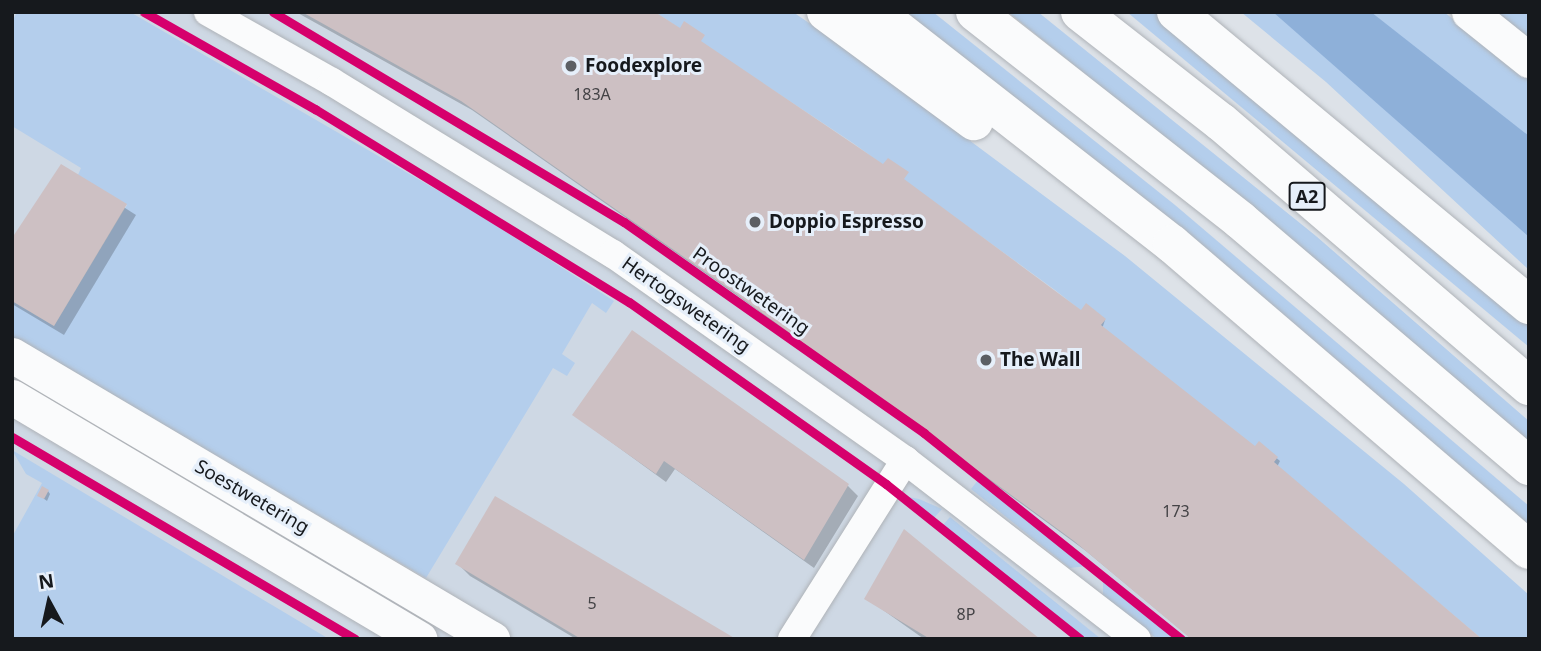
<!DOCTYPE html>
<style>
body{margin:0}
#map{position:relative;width:1541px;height:651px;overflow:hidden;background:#dde2e8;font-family:"Noto Sans",sans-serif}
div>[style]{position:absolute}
.built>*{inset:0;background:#ced8e4}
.green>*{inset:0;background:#b4ceec}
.water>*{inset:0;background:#8eb0d9}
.shadow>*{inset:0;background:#0003}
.building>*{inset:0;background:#cdc0c3}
.roads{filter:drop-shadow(0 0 2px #afb3b8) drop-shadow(0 0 2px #afb3b8)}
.minor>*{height:28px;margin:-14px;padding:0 14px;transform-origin:14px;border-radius:14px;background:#fafbfc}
.major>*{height:35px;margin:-17.5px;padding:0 17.5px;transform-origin:17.5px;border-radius:17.5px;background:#fafbfc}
.highway>*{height:38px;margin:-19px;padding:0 19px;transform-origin:19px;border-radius:19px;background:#fafbfc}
.cycleway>*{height:9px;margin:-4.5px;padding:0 4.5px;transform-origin:4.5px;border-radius:4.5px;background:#d6006c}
.dots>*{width:19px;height:19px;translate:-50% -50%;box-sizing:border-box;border:4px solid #e6effa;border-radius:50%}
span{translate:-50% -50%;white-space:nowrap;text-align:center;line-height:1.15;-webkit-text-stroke:6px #e6effa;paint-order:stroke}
.number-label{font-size:16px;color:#444346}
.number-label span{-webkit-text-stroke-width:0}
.shield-label span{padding:2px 5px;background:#e6effa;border:2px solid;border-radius:5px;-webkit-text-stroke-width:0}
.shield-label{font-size:18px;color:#16191d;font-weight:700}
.poi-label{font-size:19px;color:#16191d;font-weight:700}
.left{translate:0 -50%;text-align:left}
.street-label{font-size:19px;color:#16191d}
.frame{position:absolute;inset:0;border:14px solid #16191d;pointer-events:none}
.north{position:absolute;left:14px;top:567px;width:70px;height:70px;-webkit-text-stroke:5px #e6effa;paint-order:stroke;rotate:352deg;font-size:19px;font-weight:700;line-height:28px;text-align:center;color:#16191d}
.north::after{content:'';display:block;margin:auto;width:24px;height:32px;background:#16191d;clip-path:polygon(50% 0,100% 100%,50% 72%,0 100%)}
</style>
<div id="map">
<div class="built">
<div style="clip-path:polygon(12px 12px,717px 12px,1529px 639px,12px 639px)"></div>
</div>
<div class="green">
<div style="clip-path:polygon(17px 12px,130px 12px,475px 212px,614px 301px,606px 313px,592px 303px,562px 354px,575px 363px,567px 376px,553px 368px,426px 578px,12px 337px,12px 301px,54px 326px,127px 205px,78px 175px,81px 168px,12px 126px,12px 22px)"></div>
<div style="clip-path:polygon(655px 12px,793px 12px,844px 47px,1125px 256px,1404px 484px,1529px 595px,1529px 639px,1482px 639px,1260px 452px,1055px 290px,853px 143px)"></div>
<div style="clip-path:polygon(899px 12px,933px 12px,1175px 205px,1529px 506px,1529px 534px)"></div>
<div style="clip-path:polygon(1008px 12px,1038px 12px,1316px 236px,1529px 421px,1529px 446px,1304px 250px)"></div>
<div style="clip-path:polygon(1127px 12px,1157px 12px,1305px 131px,1529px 321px,1529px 347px)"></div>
<div style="clip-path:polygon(1241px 12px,1444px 12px,1529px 79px,1529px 270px,1326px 82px)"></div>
<div style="clip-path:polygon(1489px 12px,1529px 12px,1529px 43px)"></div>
<div style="clip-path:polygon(12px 450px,329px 639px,12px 639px,12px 537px,42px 483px,26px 474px)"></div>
<div style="clip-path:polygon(978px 480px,1087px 566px,1070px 568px,971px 489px)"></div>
<div style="clip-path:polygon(908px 497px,919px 499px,942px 509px,934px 518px)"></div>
<div style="clip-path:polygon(950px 517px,1101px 639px,1083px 639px,943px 525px)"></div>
<div style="clip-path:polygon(1103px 578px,1176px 639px,1157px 639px,1103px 595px)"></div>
</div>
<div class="water">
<div style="clip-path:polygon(1273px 12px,1371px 12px,1529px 136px,1529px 237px)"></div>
</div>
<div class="shadow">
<div style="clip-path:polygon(296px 12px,650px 12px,1088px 318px,1105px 320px,1102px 329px,1255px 448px,1259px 443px,1280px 461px,1192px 639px,1086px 551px,742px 299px,472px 110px)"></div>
<div style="clip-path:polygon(61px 167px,136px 215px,64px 335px,12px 304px,12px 240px)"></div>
<div style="clip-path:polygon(574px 415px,848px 486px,858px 496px,814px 568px,675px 469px,666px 482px)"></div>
<div style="clip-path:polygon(48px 491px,50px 494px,47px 501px,39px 495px)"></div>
<div style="clip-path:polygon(457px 563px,732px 639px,576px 639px,470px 576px)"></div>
<div style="clip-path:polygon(866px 598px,1037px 639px,924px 639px)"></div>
</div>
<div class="building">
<div style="clip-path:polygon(302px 12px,655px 12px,680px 28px,684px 21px,705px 35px,701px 41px,883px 164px,888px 158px,909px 172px,904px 179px,1081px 310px,1086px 303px,1106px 319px,1101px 325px,1255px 446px,1259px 441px,1278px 457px,1274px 462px,1482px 639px,1191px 639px,1074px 541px,731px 290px,461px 101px)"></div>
<div style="clip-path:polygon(61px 164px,127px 204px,54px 326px,12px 301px,12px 238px)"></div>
<div style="clip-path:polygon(632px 330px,849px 484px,804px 560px,664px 461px,656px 474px,572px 415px)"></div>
<div style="clip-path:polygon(42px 486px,49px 490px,44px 499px,37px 496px)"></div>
<div style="clip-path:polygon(495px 496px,546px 526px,736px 639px,581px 639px,455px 564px)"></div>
<div style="clip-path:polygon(904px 529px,938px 557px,1040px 639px,930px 639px,864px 599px)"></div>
</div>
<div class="roads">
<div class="minor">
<div style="left:208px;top:12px;width:142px;rotate:29.4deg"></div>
<div style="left:332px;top:82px;width:329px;rotate:31.5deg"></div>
<div style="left:613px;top:254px;width:357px;rotate:35.2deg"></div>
<div style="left:905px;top:460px;width:293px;rotate:37.7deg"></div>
<div style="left:792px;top:639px;width:212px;rotate:-57.7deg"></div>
</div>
<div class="major">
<div style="left:1469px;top:12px;width:77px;rotate:38.7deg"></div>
<div style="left:12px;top:355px;width:558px;rotate:30.61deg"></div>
<div style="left:12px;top:397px;width:474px;rotate:30.7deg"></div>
</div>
<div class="highway">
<div style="left:826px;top:12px;width:184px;rotate:36.4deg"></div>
<div style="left:875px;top:12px;width:377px;rotate:38deg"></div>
<div style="left:1172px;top:244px;width:470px;rotate:40.6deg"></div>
<div style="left:975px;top:12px;width:337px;rotate:38.1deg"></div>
<div style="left:1240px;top:220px;width:380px;rotate:40.4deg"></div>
<div style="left:1080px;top:12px;width:179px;rotate:38deg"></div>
<div style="left:1221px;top:122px;width:406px;rotate:40.6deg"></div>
<div style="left:1176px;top:12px;width:459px;rotate:39.7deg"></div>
</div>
</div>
<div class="cycleway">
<div style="left:144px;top:12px;width:197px;rotate:29.6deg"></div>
<div style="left:315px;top:109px;width:369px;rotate:31.6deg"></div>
<div style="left:629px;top:302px;width:315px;rotate:35.3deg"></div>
<div style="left:886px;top:484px;width:248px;rotate:38.6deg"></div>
<div style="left:273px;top:12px;width:409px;rotate:30.9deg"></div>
<div style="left:624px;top:222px;width:367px;rotate:35.1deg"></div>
<div style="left:924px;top:433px;width:329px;rotate:38.7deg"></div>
<div style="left:12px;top:437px;width:398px;rotate:30.5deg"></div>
</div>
<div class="dots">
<div style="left:571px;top:66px;background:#5c5f64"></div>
<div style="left:755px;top:222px;background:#5c5f64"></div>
<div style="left:986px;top:360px;background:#5c5f64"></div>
</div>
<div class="number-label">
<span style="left:592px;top:94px">183A</span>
<span style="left:1176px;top:511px">173</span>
<span style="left:592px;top:603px">5</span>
<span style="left:966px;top:614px">8P</span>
</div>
<div class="shield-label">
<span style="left:1307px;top:196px">A2</span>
</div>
<div class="poi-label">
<span class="left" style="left:585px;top:66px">Foodexplore</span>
<span class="left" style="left:769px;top:222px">Doppio Espresso</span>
<span class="left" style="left:1000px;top:360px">The Wall</span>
</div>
<div class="street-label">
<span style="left:751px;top:291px;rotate:35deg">Proostwetering</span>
<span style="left:686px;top:305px;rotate:35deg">Hertogswetering</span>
<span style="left:252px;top:497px;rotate:30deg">Soestwetering</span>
</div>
<div class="frame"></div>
<div class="north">N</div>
</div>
